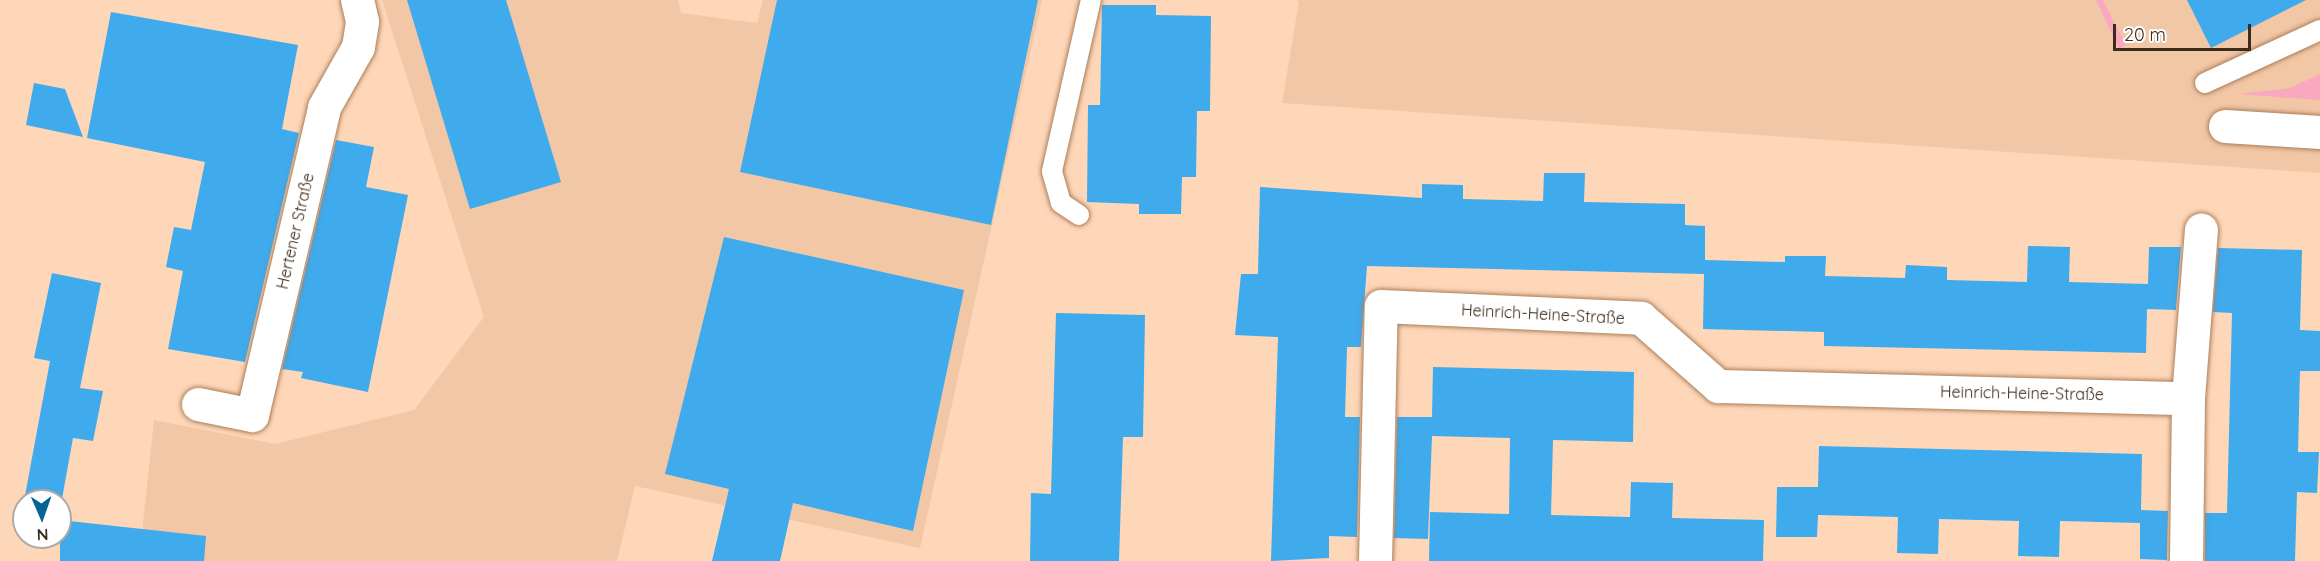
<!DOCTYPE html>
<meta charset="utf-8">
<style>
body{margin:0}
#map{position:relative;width:2320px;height:561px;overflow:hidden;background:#fed7b8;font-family:Quicksand,sans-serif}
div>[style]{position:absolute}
.built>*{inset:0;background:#f2c7a5}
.green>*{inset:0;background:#f9a8c0}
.building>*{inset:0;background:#3faaec}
.roads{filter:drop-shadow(0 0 2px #ab7f5a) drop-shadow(0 0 2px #ab7f5a)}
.lane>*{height:20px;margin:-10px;padding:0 10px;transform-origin:10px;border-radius:10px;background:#fff}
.street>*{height:33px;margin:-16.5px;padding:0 16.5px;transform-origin:16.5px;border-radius:16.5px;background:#fff}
span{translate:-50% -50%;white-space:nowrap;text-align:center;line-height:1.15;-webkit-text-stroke:5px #fff;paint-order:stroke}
.street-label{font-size:16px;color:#3d2b1c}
.north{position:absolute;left:12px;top:489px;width:60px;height:60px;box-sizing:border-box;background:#fff;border:2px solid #b1aaa4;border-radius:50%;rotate:178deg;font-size:16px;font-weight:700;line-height:24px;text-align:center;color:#3d2b1c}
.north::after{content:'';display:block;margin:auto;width:21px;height:27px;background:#066393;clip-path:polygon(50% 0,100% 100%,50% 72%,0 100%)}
.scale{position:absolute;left:2113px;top:24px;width:138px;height:27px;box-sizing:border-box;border:3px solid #3d2b1c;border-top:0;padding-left:8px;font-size:18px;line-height:21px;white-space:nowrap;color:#3d2b1c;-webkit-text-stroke:4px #fff;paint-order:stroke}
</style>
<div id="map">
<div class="built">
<div style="clip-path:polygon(382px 0,678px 0,681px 13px,757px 23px,763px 0,1042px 0,920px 548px,635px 486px,617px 561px,139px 561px,154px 420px,275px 444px,414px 410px,484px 317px)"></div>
<div style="clip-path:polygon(1294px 0,2320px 0,2320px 173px,1282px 103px,1299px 1px)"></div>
</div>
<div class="green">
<div style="clip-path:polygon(2096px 0,2103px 0,2126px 45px,2119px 49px)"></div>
<div style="clip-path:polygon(2320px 74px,2320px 100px,2239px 94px,2290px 88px)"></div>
</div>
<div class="building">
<div style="clip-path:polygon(407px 0,506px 0,561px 182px,470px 209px)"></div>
<div style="clip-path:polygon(777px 0,1038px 0,991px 225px,740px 172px)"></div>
<div style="clip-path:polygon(2187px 0,2306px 0,2211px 48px)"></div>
<div style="clip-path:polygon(1102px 5px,1156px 5px,1156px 15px,1211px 16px,1210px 111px,1197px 111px,1196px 177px,1182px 177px,1181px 214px,1139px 214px,1139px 204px,1087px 202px,1088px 105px,1100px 105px)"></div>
<div style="clip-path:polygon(111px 12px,298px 45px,282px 129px,299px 133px,245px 362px,168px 349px,183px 271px,166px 267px,174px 227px,191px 230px,205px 162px,87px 138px)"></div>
<div style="clip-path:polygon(34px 83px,65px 89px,83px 137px,26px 125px)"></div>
<div style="clip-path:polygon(336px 140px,374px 147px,366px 187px,408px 195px,368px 392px,301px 378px,303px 372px,282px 369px)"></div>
<div style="clip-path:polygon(1544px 173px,1585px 173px,1584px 202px,1685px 204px,1685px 225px,1705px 226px,1705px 260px,1785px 262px,1785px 256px,1826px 256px,1825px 276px,1905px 278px,1906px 265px,1947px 267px,1947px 280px,2027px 282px,2028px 246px,2070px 247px,2069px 282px,2148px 284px,2149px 247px,2181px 247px,2176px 310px,2147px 309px,2146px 353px,1824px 346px,1824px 332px,1703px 329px,1704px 274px,1367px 266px,1361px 347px,1347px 347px,1345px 417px,1360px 417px,1357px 537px,1329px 536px,1329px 558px,1271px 561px,1278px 337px,1235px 335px,1241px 274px,1258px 274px,1260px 187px,1422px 198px,1422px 184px,1463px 185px,1463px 199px,1543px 201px)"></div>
<div style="clip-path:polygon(724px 237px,964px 290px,913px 531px,793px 503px,780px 561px,712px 561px,729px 489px,665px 474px)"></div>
<div style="clip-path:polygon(2218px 248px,2302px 250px,2300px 330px,2320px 331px,2320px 371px,2300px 371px,2298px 452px,2319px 452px,2317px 493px,2297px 492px,2295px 561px,2205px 561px,2205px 513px,2227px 513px,2232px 313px,2213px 312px)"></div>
<div style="clip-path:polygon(52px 273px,101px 283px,80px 388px,103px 391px,93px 441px,73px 438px,60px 510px,60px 501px,24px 501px,50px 361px,34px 358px)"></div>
<div style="clip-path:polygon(1056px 313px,1145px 315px,1143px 437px,1123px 437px,1119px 561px,1030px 561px,1031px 493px,1051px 494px)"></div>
<div style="clip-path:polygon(1433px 367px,1634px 372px,1633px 442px,1553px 440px,1551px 515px,1630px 517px,1631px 482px,1673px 483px,1672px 518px,1764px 520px,1763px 561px,1429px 561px,1430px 512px,1509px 514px,1510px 438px,1432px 436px,1428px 539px,1394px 538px,1397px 417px,1432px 417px)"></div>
<div style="clip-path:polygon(1819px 446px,2142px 454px,2141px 510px,2168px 511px,2167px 560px,2140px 559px,2140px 523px,2060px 521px,2059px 557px,2018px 556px,2019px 521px,1939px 519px,1938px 554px,1897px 553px,1898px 517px,1818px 515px,1817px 537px,1776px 537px,1777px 487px,1818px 487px)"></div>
<div style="clip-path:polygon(60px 520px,206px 536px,204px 561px,60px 561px)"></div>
</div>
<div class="roads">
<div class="lane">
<div style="left:2205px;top:83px;width:127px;rotate:-24.7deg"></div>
<div style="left:1079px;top:215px;width:22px;rotate:-146deg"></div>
<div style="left:1061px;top:203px;width:33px;rotate:-106deg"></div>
<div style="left:1052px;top:171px;width:175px;rotate:-77.2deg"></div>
</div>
<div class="street">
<div style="left:2225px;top:126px;width:95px;rotate:3.6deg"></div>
<div style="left:2188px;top:398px;width:169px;rotate:-85.6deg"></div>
<div style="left:198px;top:404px;width:55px;rotate:11.5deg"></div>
<div style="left:252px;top:415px;width:316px;rotate:-76.8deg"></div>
<div style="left:324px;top:107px;width:69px;rotate:-60.5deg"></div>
<div style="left:358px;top:47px;width:26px;rotate:-81deg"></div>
<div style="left:362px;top:21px;width:22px;rotate:-103deg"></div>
<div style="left:1375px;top:561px;width:255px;rotate:-88.7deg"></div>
<div style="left:1381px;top:306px;width:260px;rotate:2.6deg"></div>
<div style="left:1641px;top:318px;width:103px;rotate:41.4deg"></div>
<div style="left:1718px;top:386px;width:470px;rotate:1.5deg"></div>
<div style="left:2188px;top:398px;width:163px;rotate:90.7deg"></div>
</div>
</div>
<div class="street-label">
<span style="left:295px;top:231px;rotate:-77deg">Hertener Straße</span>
<span style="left:1543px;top:314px;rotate:3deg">Heinrich-Heine-Straße</span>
<span style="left:2022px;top:393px;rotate:1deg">Heinrich-Heine-Straße</span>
</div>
<div class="north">N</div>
<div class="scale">20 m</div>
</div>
